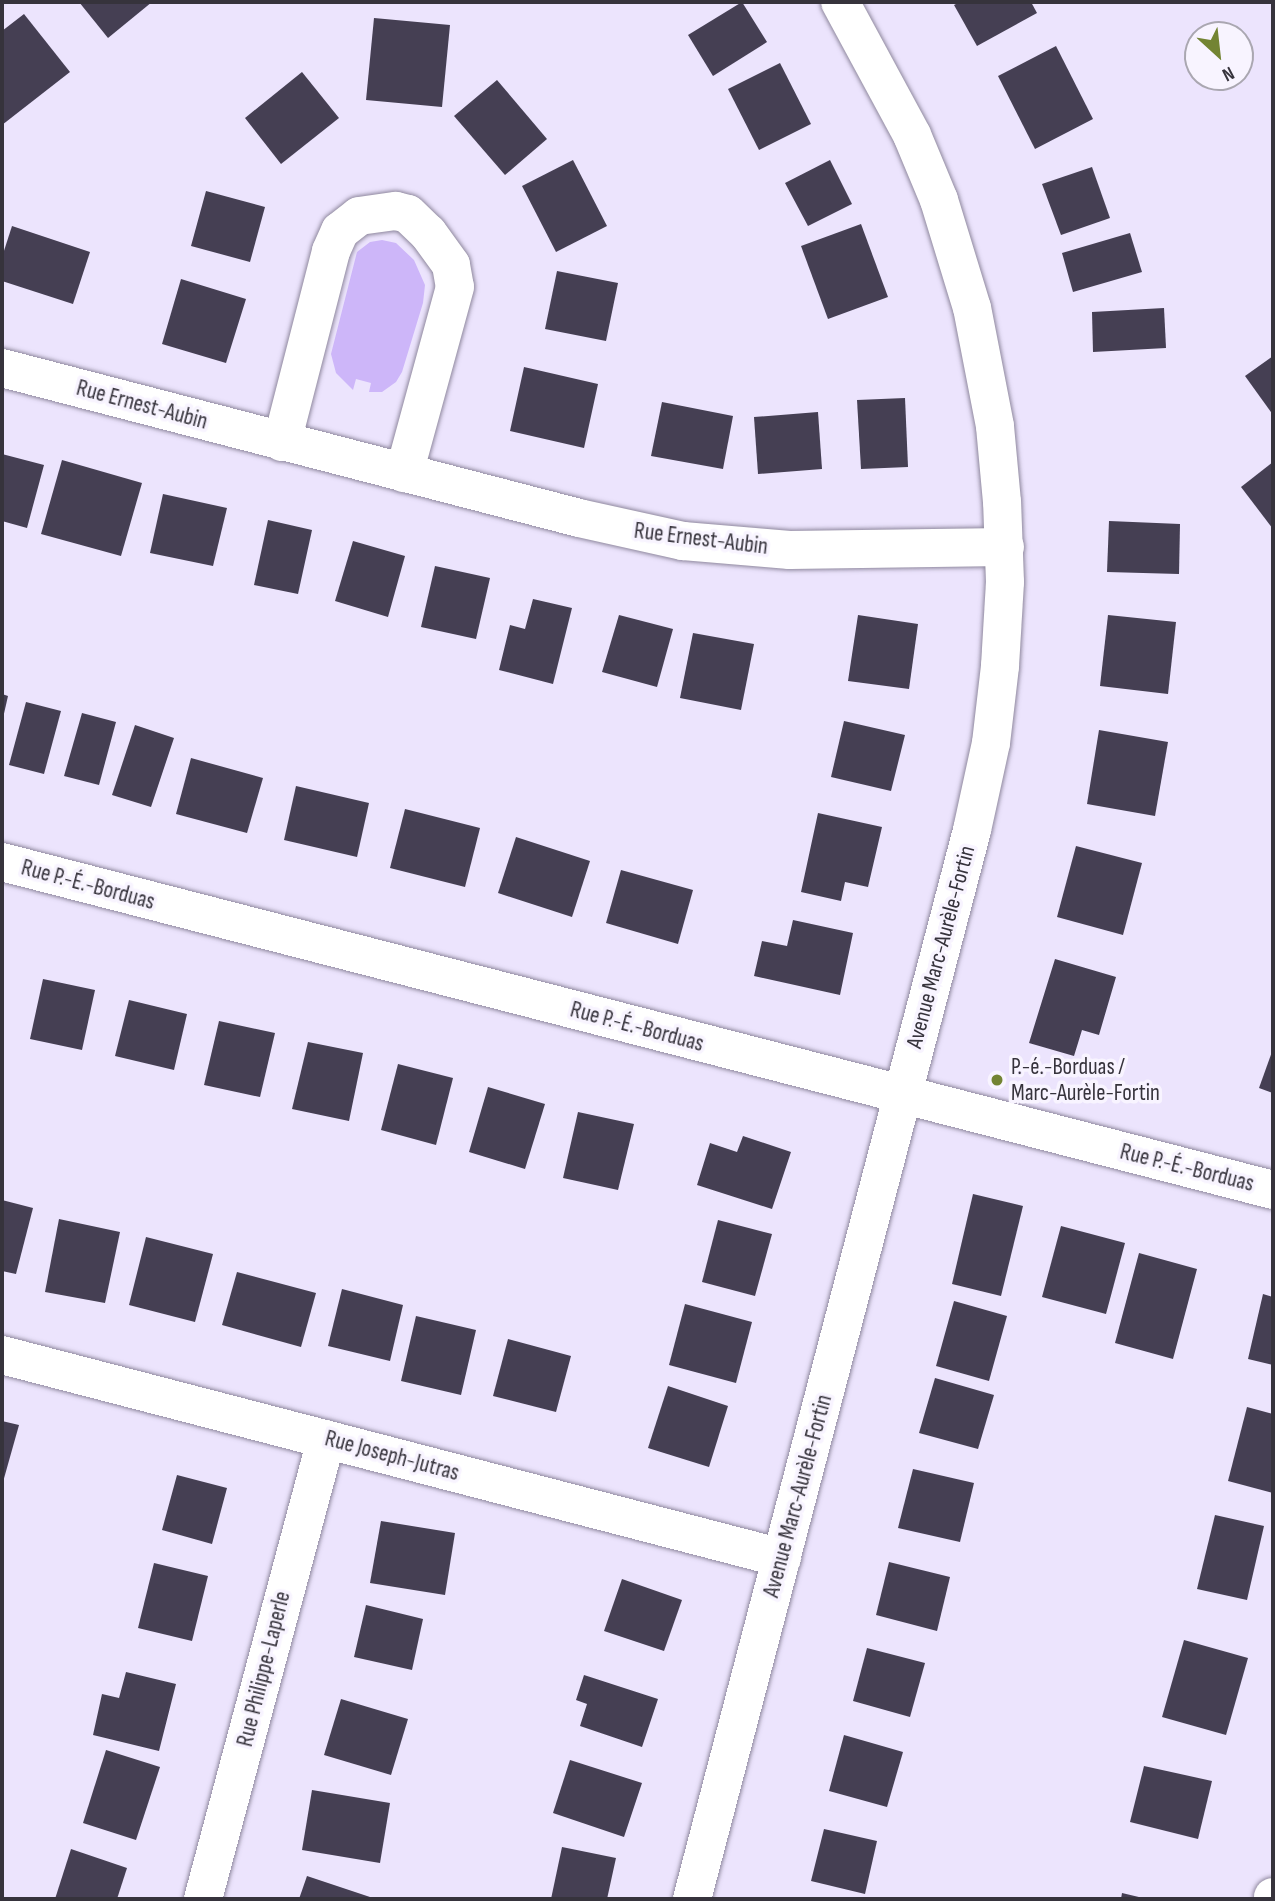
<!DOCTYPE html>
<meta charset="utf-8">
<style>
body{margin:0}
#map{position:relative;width:1275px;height:1901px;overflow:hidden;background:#ece4fd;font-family:"Sofia Sans Condensed",sans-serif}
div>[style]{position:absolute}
.green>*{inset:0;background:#cdb6f9}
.building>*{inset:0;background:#453f53}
.roads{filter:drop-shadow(0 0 2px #8f889e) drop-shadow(0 0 2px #8f889e)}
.minor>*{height:38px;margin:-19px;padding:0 19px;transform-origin:19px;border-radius:19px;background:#fff}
.dots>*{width:19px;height:19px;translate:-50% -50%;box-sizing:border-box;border:4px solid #f8f4ff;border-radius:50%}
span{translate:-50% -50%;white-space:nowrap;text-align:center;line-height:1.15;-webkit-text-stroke:7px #f8f4ff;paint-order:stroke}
.street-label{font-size:23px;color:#36333c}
.poi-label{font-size:23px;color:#36333c}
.left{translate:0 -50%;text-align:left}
.frame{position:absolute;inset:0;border:4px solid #36333c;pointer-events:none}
.north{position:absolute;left:1184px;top:21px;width:70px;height:70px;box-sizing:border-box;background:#f8f4ff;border:2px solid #aaa7b1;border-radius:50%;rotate:153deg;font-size:19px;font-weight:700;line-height:28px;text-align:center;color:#36333c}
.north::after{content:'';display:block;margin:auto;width:24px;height:32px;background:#738433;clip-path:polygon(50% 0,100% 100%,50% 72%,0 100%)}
</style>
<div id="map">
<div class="green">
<div style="clip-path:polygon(382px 240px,396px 243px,414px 260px,425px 285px,423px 303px,402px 372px,396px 382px,382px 392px,369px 392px,371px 383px,356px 379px,353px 390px,336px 373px,331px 354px,357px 252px,370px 242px)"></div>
</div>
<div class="building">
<div style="clip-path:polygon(79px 2px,152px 2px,108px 38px)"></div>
<div style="clip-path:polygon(742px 2px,767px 42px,713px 76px,688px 35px)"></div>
<div style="clip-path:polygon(960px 2px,1031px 2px,1037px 13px,977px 46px,954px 5px)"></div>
<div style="clip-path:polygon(24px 14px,70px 72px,2px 125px,2px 31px)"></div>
<div style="clip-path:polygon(374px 18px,450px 25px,442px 107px,366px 100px)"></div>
<div style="clip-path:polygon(1056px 46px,1093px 119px,1035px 149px,998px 76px)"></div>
<div style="clip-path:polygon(780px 63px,811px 124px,759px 150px,728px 89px)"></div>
<div style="clip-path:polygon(302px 72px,339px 118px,281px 164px,245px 118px)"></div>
<div style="clip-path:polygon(497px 80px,547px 139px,505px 175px,454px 116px)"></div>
<div style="clip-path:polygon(573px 160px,607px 226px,556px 252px,522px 186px)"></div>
<div style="clip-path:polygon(830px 160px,852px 204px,808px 226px,785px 183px)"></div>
<div style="clip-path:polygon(1092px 167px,1110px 218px,1061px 235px,1042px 184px)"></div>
<div style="clip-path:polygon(206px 191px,265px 207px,250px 262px,191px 246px)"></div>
<div style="clip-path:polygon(861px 224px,888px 297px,828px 319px,801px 246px)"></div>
<div style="clip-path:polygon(12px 226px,90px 252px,73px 304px,2px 281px,2px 257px)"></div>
<div style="clip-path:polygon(1130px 233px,1142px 272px,1073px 292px,1062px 253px)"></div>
<div style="clip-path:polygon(557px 271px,618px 283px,606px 341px,545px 329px)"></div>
<div style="clip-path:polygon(181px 279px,246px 299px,226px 363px,162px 344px)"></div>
<div style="clip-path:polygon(1164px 308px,1166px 348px,1093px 352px,1092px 312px)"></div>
<div style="clip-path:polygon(1273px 356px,1273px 415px,1245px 376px)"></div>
<div style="clip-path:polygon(524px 367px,598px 384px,584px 448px,510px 431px)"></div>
<div style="clip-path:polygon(905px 398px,908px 467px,861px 469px,857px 400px)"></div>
<div style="clip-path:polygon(662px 402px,733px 416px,723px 469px,651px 456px)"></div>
<div style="clip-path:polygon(818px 412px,822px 469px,758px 474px,754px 417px)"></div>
<div style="clip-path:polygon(2px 454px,44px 465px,27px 528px,2px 521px)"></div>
<div style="clip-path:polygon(62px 460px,142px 483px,121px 556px,41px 534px)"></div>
<div style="clip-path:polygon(1273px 462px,1273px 529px,1241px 487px)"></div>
<div style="clip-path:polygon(163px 494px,227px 508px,213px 566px,150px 553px)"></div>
<div style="clip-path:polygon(268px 520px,312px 530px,298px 594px,254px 585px)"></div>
<div style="clip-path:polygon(1109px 521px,1180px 524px,1179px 574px,1107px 572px)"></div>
<div style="clip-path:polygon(353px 541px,405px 556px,388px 617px,335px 601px)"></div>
<div style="clip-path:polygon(435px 566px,490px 578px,476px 639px,421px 627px)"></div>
<div style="clip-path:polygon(533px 599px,572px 608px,553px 684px,499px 670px,510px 625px,525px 629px)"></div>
<div style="clip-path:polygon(619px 615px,673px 629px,657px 687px,602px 672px)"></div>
<div style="clip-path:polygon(858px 615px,918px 624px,909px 689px,848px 681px)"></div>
<div style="clip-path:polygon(1108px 615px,1176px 622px,1168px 694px,1100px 686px)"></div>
<div style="clip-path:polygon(693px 633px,754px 644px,741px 710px,680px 698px)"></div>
<div style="clip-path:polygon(2px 694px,8px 696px,3px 718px,2px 718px)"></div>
<div style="clip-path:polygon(26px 702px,61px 711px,44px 774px,9px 765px)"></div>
<div style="clip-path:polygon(82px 713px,116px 722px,99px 785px,64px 776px)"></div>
<div style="clip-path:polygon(844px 721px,905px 735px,891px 791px,831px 777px)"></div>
<div style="clip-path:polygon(135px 725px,174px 738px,151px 807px,112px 795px)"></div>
<div style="clip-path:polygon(1099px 730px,1168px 742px,1155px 816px,1087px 804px)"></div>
<div style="clip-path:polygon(191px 758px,263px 778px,247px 833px,176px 814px)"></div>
<div style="clip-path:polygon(296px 786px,369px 803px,357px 857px,284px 840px)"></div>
<div style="clip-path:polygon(405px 809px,480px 828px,465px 887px,390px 868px)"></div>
<div style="clip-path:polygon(818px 813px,882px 827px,868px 887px,845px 882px,841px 901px,801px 892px)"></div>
<div style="clip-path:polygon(516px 837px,590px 861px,572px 917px,498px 893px)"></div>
<div style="clip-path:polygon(1076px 846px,1142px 863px,1123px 935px,1057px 917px)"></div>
<div style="clip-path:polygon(621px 870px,693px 890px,678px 944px,606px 923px)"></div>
<div style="clip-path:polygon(793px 920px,853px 933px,840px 995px,754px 976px,762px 941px,787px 946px)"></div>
<div style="clip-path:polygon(1055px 959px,1116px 977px,1099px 1035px,1082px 1030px,1074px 1056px,1029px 1043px)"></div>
<div style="clip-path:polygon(43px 979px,95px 990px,82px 1050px,30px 1039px)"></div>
<div style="clip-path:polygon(129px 1000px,187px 1014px,174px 1070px,115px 1056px)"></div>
<div style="clip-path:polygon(219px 1021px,275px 1033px,260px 1097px,204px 1085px)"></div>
<div style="clip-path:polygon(308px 1042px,363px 1053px,349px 1121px,292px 1109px)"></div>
<div style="clip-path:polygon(1273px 1049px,1273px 1093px,1259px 1088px)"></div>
<div style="clip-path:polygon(398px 1064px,453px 1078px,436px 1145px,381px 1130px)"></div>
<div style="clip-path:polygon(488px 1087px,545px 1104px,525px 1169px,469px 1152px)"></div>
<div style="clip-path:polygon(578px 1112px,634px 1124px,618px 1190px,563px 1178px)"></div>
<div style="clip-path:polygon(743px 1136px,791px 1152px,772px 1209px,697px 1185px,710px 1143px,737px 1152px)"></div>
<div style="clip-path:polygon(973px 1194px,1023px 1206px,1001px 1296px,952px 1284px)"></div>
<div style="clip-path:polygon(2px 1200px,33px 1208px,16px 1274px,2px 1271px)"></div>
<div style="clip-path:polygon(59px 1219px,120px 1232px,105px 1303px,45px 1292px)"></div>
<div style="clip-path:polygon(718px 1220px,772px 1234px,755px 1296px,702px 1282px)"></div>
<div style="clip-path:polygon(1061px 1226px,1125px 1243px,1106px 1314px,1042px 1297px)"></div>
<div style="clip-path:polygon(146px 1237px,213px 1254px,195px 1322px,129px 1305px)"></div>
<div style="clip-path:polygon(1139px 1253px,1197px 1269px,1173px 1359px,1115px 1343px)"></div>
<div style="clip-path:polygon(237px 1272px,316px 1293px,301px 1347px,222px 1325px)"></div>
<div style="clip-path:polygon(342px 1289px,403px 1305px,390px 1361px,328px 1346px)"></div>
<div style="clip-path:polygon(1263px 1294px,1273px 1297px,1273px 1365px,1248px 1359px)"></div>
<div style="clip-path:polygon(954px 1301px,1007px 1316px,989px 1381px,936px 1366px)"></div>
<div style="clip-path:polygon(685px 1304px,752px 1322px,736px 1383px,669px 1365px)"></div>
<div style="clip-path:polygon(416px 1316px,476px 1330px,461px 1395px,401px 1381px)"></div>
<div style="clip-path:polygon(508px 1339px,571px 1356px,556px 1412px,493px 1396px)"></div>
<div style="clip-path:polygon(935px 1378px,994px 1395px,978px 1449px,919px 1433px)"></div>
<div style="clip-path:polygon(668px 1386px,728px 1406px,709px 1467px,648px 1448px)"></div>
<div style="clip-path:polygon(1247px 1407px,1273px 1414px,1273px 1493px,1228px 1481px)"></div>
<div style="clip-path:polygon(2px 1421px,19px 1425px,3px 1482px,2px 1482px)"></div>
<div style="clip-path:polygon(913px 1469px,974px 1483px,960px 1542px,898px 1528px)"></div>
<div style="clip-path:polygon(177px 1475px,227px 1488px,212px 1544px,162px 1530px)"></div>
<div style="clip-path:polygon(1215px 1515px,1264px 1526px,1247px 1600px,1197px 1589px)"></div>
<div style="clip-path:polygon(381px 1521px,455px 1533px,445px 1595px,370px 1583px)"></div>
<div style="clip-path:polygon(889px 1562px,950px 1577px,937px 1631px,876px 1615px)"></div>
<div style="clip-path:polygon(154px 1563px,208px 1576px,192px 1641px,138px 1628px)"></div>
<div style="clip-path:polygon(622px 1579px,682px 1600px,664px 1651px,604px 1631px)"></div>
<div style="clip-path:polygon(366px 1605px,423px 1619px,412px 1670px,354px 1657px)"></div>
<div style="clip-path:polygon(1184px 1640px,1248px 1658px,1226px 1735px,1162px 1717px)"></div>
<div style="clip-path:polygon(867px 1648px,925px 1663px,910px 1717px,853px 1701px)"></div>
<div style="clip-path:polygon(126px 1672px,176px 1684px,159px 1751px,93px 1735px,102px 1694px,119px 1698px)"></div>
<div style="clip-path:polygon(584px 1675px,658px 1699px,642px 1747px,580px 1726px,587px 1704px,576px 1700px)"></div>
<div style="clip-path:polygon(341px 1699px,408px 1719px,391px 1775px,324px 1755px)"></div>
<div style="clip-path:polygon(844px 1735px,903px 1752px,887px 1807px,829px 1791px)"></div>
<div style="clip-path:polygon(106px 1750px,160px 1767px,136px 1840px,83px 1823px)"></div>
<div style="clip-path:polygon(570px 1760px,642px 1783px,624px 1837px,553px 1813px)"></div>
<div style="clip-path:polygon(1144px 1766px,1212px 1781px,1198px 1839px,1130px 1822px)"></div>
<div style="clip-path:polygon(312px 1790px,390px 1803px,380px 1863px,302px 1850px)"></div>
<div style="clip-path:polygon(824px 1829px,877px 1841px,865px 1894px,811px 1881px)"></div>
<div style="clip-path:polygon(562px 1847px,616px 1858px,607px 1899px,551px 1899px)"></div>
<div style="clip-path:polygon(71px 1849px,127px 1868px,117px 1899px,55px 1899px)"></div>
<div style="clip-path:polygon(307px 1876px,370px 1897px,369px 1899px,299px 1899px)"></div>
<div style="clip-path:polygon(1122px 1893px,1143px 1898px,1143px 1899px,1121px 1899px)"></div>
</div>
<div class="roads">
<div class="minor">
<div style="left:2px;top:368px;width:596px;rotate:14.57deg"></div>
<div style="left:579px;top:518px;width:107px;rotate:12.5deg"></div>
<div style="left:683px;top:541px;width:107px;rotate:4.8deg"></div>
<div style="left:790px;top:550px;width:215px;rotate:-0.8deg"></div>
<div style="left:282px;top:442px;width:197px;rotate:-75.6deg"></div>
<div style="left:331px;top:251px;width:22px;rotate:-66deg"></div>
<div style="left:340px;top:231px;width:24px;rotate:-38deg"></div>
<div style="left:359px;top:216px;width:37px;rotate:-8deg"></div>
<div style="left:396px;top:211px;width:12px;rotate:14deg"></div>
<div style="left:408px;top:214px;width:28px;rotate:44deg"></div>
<div style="left:428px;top:233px;width:39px;rotate:54deg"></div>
<div style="left:451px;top:265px;width:22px;rotate:80deg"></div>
<div style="left:455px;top:287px;width:193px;rotate:105.3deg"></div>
<div style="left:2px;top:862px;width:1313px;rotate:14.47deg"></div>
<div style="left:2px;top:1355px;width:806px;rotate:14.59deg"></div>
<div style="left:203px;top:1899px;width:476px;rotate:-75deg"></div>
<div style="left:692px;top:1899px;width:1105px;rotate:-75.32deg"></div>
<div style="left:972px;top:830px;width:89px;rotate:-77.7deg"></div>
<div style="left:991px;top:743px;width:78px;rotate:-83.3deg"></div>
<div style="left:1000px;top:666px;width:84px;rotate:-86.6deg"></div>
<div style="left:1005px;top:582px;width:80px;rotate:-92.1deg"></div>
<div style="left:1002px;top:502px;width:76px;rotate:-95.3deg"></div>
<div style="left:995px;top:426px;width:120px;rotate:-101deg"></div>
<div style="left:972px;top:308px;width:113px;rotate:-107deg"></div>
<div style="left:939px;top:200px;width:70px;rotate:-112.6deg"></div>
<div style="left:912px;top:135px;width:151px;rotate:-118.4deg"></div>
<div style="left:1273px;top:1899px;width:2px;rotate:-90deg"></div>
</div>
</div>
<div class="dots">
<div style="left:997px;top:1080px;background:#738433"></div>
</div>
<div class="street-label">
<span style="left:142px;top:405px;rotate:15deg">Rue Ernest-Aubin</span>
<span style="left:701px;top:539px;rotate:7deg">Rue Ernest-Aubin</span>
<span style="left:88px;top:885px;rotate:15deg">Rue P.-É.-Borduas</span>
<span style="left:941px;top:947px;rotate:-75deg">Avenue Marc-Aurèle-Fortin</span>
<span style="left:637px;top:1027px;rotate:15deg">Rue P.-É.-Borduas</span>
<span style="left:1187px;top:1168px;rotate:14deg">Rue P.-É.-Borduas</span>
<span style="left:392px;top:1456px;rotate:15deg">Rue Joseph-Jutras</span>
<span style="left:798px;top:1496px;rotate:-75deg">Avenue Marc-Aurèle-Fortin</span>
<span style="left:264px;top:1669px;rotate:-76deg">Rue Philippe-Laperle</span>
</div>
<div class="poi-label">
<span class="left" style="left:1011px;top:1080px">P.-é.-Borduas /<br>Marc-Aurèle-Fortin</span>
</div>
<div class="frame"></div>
<div class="north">N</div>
</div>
